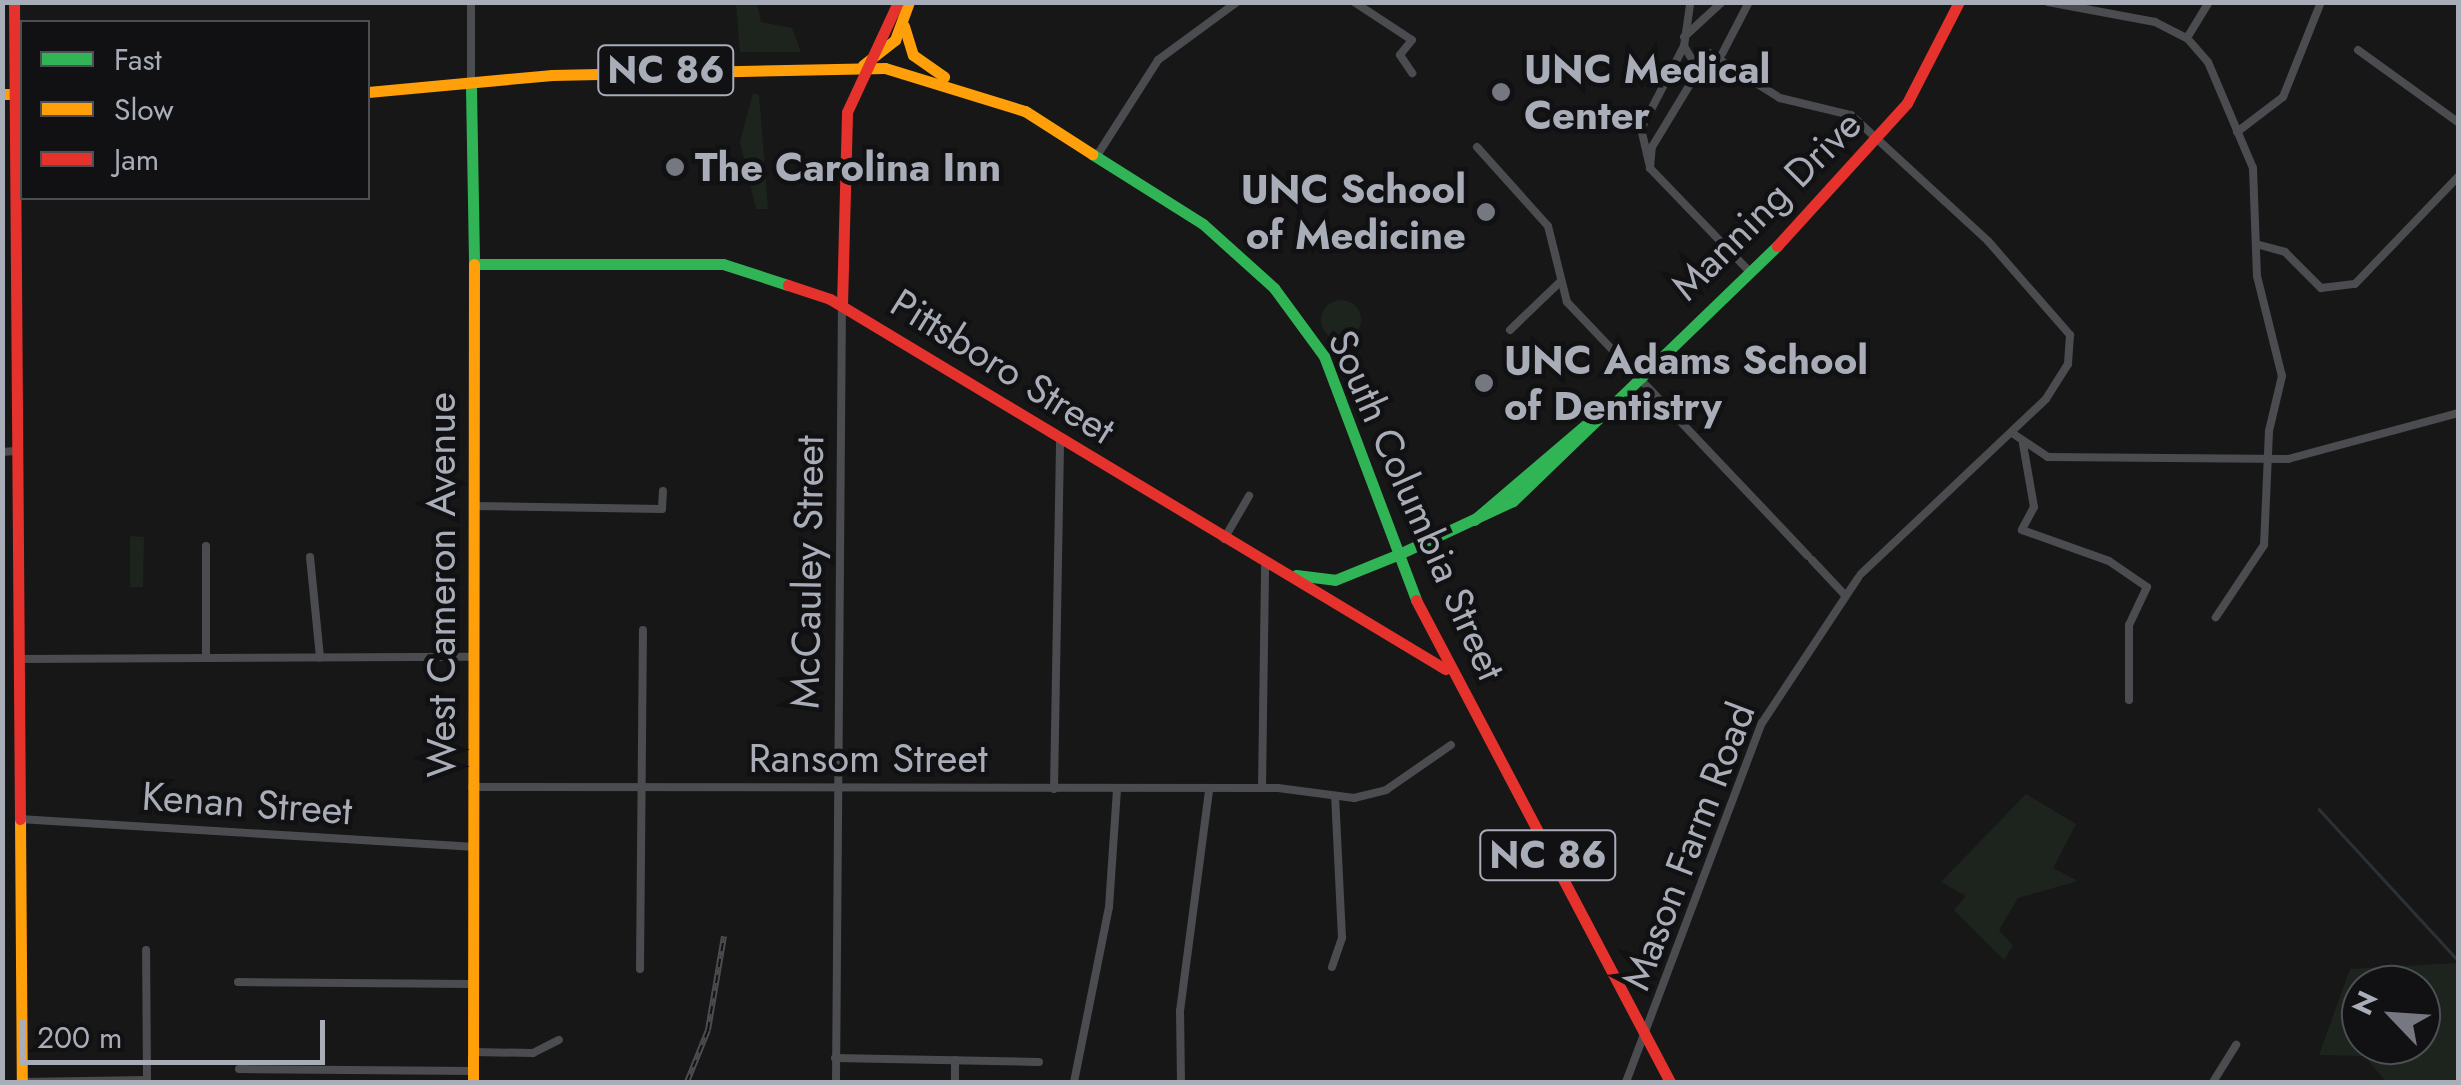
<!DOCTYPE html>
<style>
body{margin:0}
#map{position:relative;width:2461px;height:1085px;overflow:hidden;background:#171717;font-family:Jost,sans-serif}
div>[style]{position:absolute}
.green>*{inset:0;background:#1d241e}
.round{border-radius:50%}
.stream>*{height:2.5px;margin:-1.25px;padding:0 1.25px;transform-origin:1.25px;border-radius:1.25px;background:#2a3239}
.street>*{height:8px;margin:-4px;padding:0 4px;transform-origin:4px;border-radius:4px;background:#4b4c50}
.fast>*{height:11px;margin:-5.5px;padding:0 5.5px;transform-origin:5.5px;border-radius:5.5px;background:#30b455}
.slow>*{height:11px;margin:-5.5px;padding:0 5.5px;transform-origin:5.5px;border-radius:5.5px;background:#ff9f0a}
.jam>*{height:11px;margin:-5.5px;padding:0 5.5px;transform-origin:5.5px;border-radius:5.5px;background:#e5322d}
.rail>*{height:6px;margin-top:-3px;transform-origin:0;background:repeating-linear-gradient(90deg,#111113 0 8px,#4b4c4f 0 16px);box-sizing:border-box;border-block:2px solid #4b4c4f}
.dots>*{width:28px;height:28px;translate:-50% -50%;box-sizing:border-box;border:5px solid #111113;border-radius:50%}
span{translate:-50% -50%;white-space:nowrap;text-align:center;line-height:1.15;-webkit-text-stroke:9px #111113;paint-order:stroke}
.shield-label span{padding:2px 8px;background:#111113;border:2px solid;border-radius:8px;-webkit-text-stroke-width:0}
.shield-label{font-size:38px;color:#a8adb8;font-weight:700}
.poi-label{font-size:40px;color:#a8adb8;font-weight:700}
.left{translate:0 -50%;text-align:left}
.right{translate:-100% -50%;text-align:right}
.street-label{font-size:40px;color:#a8adb8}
.frame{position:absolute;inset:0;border:5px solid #a8adb8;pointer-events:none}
.legend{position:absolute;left:20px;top:20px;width:350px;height:180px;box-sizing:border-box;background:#111113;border:2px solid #4d4f55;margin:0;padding:12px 18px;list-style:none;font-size:30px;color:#a8adb8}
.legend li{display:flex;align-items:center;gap:20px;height:50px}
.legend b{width:50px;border:2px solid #4d4f55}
.north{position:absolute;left:2341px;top:965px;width:100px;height:100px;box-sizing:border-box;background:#111113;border:2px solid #4d4f55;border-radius:50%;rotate:295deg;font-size:28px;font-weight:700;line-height:40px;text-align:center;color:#a8adb8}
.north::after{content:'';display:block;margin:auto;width:35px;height:45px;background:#757880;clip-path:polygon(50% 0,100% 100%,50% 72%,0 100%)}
.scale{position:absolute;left:20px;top:1020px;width:305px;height:45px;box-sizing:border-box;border:5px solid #a8adb8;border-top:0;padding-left:12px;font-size:30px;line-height:35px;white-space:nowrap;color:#a8adb8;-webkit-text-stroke:8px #111113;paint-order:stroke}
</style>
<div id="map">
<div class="green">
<div style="clip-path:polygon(736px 3px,757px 3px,761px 22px,792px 28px,801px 52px,740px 52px)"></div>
<div style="clip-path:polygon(753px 93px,759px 95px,768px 209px,756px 209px,740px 142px)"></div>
<div class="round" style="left:1321px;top:300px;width:40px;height:40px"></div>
<div style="clip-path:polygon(130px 536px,144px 537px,143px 587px,130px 587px)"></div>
<div style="clip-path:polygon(2026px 794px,2076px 824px,2053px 868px,2078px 881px,2018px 898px,1999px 930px,2013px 946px,2004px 960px,1954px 910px,1966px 896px,1941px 882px)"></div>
<div style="clip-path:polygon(evenodd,2458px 963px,2458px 1082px,2386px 1082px,2365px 1056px,2319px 1055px,2350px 969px,2458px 963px,2361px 985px,2421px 985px,2421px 1045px,2361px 1045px,2361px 985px)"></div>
</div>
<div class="stream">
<div style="left:2319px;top:809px;width:205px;rotate:47.4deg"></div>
</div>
<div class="street">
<div style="left:1354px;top:2px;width:69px;rotate:33.2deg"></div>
<div style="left:1412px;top:40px;width:19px;rotate:129deg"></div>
<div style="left:1400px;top:55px;width:22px;rotate:56deg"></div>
<div style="left:2048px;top:2px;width:109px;rotate:10.6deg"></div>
<div style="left:2155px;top:22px;width:36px;rotate:27deg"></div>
<div style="left:2187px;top:38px;width:32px;rotate:49deg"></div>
<div style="left:2208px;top:62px;width:115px;rotate:67deg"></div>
<div style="left:2253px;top:168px;width:108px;rotate:87.9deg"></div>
<div style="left:2257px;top:276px;width:103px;rotate:76deg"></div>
<div style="left:2282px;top:376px;width:57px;rotate:103.3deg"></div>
<div style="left:2269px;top:431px;width:114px;rotate:92.5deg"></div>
<div style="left:2264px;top:545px;width:87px;rotate:123.7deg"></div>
<div style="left:1690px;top:5px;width:41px;rotate:98.3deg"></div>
<div style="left:1684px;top:46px;width:21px;rotate:59deg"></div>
<div style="left:1684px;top:37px;width:52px;rotate:-42.6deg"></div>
<div style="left:2187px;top:38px;width:42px;rotate:-58.6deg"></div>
<div style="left:2358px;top:50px;width:123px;rotate:35.8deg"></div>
<div style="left:1722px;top:54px;width:59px;rotate:-62.6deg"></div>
<div style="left:471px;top:84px;width:82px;rotate:-90deg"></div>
<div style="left:2237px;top:132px;width:58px;rotate:-37.3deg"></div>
<div style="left:2283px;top:97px;width:102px;rotate:-68.2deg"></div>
<div style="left:1477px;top:147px;width:106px;rotate:48.1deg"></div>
<div style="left:1548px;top:226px;width:78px;rotate:76deg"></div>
<div style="left:1567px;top:302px;width:350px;rotate:46.5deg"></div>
<div style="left:1098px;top:154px;width:112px;rotate:-57.4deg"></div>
<div style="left:1158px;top:60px;width:98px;rotate:-36.3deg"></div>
<div style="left:1649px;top:163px;width:35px;rotate:-103deg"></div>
<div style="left:1641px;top:129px;width:93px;rotate:-62.6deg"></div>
<div style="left:2256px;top:244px;width:30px;rotate:15deg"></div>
<div style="left:2285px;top:252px;width:51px;rotate:45deg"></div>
<div style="left:2321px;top:288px;width:34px;rotate:-7deg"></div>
<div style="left:2355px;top:284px;width:149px;rotate:-46.1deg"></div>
<div style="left:1749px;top:271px;width:143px;rotate:-133.9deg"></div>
<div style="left:1650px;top:168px;width:21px;rotate:-85deg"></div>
<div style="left:1652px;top:147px;width:110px;rotate:-58.8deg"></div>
<div style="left:1709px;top:53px;width:84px;rotate:32.4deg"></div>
<div style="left:1780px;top:98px;width:73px;rotate:13.5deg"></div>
<div style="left:1851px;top:115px;width:186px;rotate:42.6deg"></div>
<div style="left:1988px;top:241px;width:125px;rotate:48.9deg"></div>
<div style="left:2070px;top:335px;width:29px;rotate:94deg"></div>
<div style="left:2068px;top:364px;width:41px;rotate:122.2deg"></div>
<div style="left:2046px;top:399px;width:255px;rotate:136.6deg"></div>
<div style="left:1510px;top:330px;width:71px;rotate:-43.9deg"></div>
<div style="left:2012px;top:433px;width:43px;rotate:33.7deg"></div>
<div style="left:2048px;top:457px;width:240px;rotate:0.5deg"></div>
<div style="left:2288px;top:459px;width:176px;rotate:-15.1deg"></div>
<div style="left:2023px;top:444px;width:64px;rotate:80.1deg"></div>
<div style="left:2034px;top:507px;width:26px;rotate:118deg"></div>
<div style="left:2022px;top:530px;width:92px;rotate:19.6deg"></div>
<div style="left:2109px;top:561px;width:46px;rotate:34.4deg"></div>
<div style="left:2147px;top:587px;width:42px;rotate:115.3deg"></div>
<div style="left:2129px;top:625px;width:75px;rotate:90deg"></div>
<div style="left:2px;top:452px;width:14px;rotate:-4deg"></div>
<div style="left:474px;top:506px;width:188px;rotate:0.9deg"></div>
<div style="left:662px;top:509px;width:18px;rotate:-87deg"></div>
<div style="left:1224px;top:539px;width:50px;rotate:-59.8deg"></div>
<div style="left:310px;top:557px;width:101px;rotate:84.3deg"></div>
<div style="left:1812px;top:560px;width:48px;rotate:46.7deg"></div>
<div style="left:206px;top:658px;width:112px;rotate:-90deg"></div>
<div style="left:19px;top:659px;width:452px;rotate:-0.3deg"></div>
<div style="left:472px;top:787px;width:806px;rotate:0.07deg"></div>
<div style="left:1278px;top:788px;width:77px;rotate:7.5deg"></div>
<div style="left:1354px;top:798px;width:33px;rotate:-14deg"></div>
<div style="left:1386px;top:790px;width:79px;rotate:-34.7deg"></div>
<div style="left:1262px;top:788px;width:227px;rotate:-89.2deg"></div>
<div style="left:1054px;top:789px;width:349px;rotate:-89deg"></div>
<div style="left:19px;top:819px;width:453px;rotate:3.5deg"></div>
<div style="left:1332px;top:967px;width:31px;rotate:-71deg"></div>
<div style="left:1342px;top:938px;width:142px;rotate:-92.8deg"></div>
<div style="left:640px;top:969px;width:339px;rotate:-89.5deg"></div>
<div style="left:238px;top:982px;width:234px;rotate:0.5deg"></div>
<div style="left:473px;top:1052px;width:60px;rotate:1deg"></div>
<div style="left:533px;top:1053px;width:29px;rotate:-27deg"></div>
<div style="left:835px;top:1058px;width:204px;rotate:1.1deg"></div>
<div style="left:239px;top:1069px;width:234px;rotate:0.5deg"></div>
<div style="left:22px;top:1082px;width:125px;rotate:-0.9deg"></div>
<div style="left:147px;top:1080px;width:130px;rotate:-90.4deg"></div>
<div style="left:836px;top:1082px;width:777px;rotate:-89.56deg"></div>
<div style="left:955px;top:1082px;width:22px;rotate:-90deg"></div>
<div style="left:1074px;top:1082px;width:178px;rotate:-78.7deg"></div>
<div style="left:1109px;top:907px;width:117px;rotate:-86.1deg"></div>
<div style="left:1181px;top:1082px;width:71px;rotate:-90.8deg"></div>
<div style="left:1180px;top:1011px;width:223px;rotate:-82.5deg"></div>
<div style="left:1626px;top:1082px;width:384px;rotate:-69.3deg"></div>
<div style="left:1762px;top:723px;width:174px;rotate:-56.5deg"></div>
<div style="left:2213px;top:1082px;width:44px;rotate:-58.1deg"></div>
</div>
<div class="fast">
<div style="left:471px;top:88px;width:176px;rotate:89deg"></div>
<div style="left:474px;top:264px;width:249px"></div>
<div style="left:723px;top:264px;width:68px;rotate:17.9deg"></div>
<div style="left:1092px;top:154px;width:131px;rotate:32.2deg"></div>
<div style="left:1203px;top:224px;width:96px;rotate:42deg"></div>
<div style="left:1274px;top:288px;width:84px;rotate:53.7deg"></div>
<div style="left:1324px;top:356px;width:261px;rotate:69.3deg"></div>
<div style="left:1474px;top:520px;width:145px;rotate:-40.5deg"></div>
<div style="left:1397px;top:555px;width:128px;rotate:-25deg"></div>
<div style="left:1513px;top:501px;width:367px;rotate:-44deg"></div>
<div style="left:1296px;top:575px;width:39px;rotate:7deg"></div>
<div style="left:1335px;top:580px;width:67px;rotate:-22deg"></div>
</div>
<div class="slow">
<div style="left:904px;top:26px;width:30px;rotate:73deg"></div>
<div style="left:913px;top:55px;width:38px;rotate:35deg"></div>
<div style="left:863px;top:65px;width:41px;rotate:-38deg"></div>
<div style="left:895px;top:40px;width:40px;rotate:-69.8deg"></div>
<div style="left:368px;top:92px;width:185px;rotate:-5.3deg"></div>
<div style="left:552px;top:75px;width:333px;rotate:-1.2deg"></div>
<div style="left:885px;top:68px;width:146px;rotate:17.1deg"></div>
<div style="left:1025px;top:111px;width:80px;rotate:32.7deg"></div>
<div style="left:2px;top:94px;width:20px"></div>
<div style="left:20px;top:819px;width:263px;rotate:89.6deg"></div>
<div style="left:473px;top:1082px;width:818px;rotate:-89.93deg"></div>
</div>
<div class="jam">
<div style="left:14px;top:2px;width:817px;rotate:89.58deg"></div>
<div style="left:1777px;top:246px;width:193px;rotate:-47.7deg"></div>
<div style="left:1907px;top:103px;width:114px;rotate:-62.8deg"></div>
<div style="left:788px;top:285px;width:44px;rotate:18.4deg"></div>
<div style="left:830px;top:299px;width:718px;rotate:31.03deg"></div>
<div style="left:842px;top:305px;width:193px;rotate:-88.5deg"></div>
<div style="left:847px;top:112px;width:121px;rotate:-65.1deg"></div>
<div style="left:1416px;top:600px;width:545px;rotate:62.21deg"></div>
</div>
<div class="rail">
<div style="left:687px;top:1082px;width:56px;rotate:-68deg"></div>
<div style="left:708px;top:1030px;width:95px;rotate:-80.3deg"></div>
</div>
<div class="dots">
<div style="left:1501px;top:92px;background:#757880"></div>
<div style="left:675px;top:167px;background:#757880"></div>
<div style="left:1486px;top:212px;background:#757880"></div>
<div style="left:1484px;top:383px;background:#757880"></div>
</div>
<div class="shield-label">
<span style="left:666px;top:70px">NC 86</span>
<span style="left:1548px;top:855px">NC 86</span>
</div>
<div class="poi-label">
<span class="left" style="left:1524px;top:92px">UNC Medical<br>Center</span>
<span class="left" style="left:695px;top:167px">The Carolina Inn</span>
<span class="right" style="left:1466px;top:212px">UNC School<br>of Medicine</span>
<span class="left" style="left:1504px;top:383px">UNC Adams School<br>of Dentistry</span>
</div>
<div class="street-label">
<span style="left:1766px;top:205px;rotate:-45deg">Manning Drive</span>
<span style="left:1003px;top:366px;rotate:32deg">Pittsboro Street</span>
<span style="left:1417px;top:505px;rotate:66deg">South Columbia Street</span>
<span style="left:807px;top:572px;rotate:-89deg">McCauley Street</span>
<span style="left:441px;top:585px;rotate:-90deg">West Cameron Avenue</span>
<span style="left:868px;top:758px">Ransom Street</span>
<span style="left:247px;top:803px;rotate:4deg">Kenan Street</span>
<span style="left:1688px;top:846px;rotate:-69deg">Mason Farm Road</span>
</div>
<div class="frame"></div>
<ul class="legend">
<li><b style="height:12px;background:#30b455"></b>Fast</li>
<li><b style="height:12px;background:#ff9f0a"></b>Slow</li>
<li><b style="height:12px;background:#e5322d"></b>Jam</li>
</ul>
<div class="north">N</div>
<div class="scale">200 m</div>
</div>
